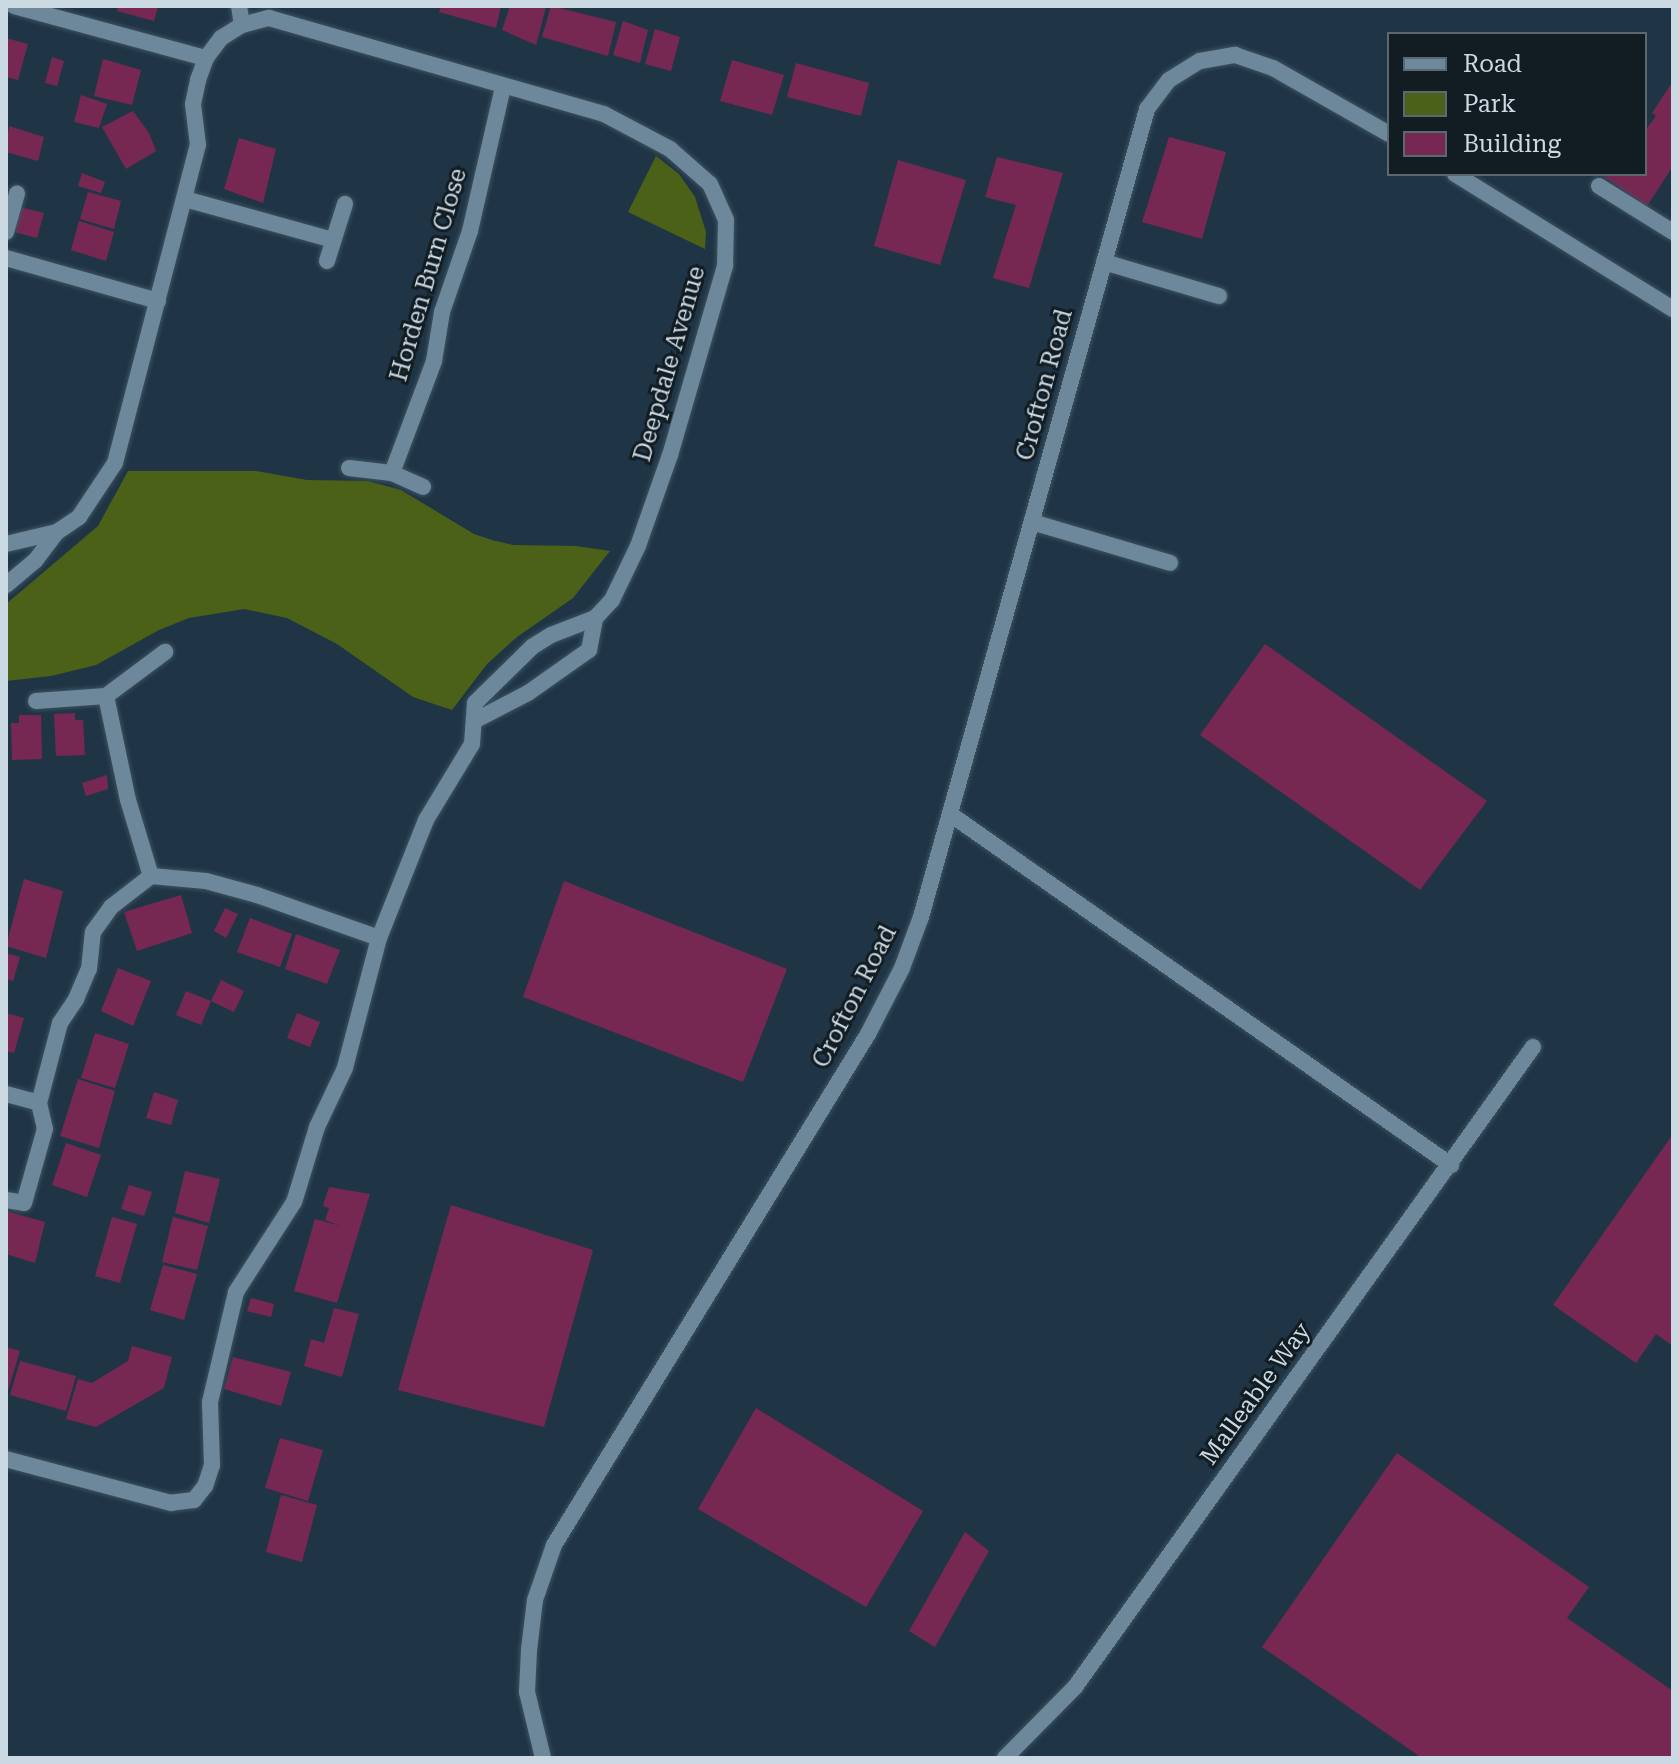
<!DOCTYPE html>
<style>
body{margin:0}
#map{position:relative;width:1679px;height:1764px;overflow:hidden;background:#1f3546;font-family:"Roboto Serif",serif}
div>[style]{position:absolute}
.green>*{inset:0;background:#4b6118}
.building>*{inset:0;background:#772852}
.roads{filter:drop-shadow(0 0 2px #3d525f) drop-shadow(0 0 2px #3d525f)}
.pedestrian>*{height:16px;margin:-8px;padding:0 8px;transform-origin:8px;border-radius:8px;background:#6e889b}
.minor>*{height:16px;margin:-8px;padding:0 8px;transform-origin:8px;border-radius:8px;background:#6e889b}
span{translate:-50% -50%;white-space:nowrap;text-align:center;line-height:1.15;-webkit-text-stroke:6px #121c23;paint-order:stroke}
.street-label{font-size:24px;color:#cbd9e3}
.frame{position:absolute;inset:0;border:8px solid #cbd9e3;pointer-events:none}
.legend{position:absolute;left:1387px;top:32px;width:260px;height:144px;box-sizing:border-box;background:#121c23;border:2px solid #5c6870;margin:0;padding:10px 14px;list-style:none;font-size:24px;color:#cbd9e3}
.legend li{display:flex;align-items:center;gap:16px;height:40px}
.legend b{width:40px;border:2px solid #5c6870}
</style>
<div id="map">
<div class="green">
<div style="clip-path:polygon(656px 156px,679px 174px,695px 197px,706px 232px,705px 249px,628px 212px)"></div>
<div style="clip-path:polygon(128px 471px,256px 471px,307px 480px,368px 481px,401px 490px,474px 534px,492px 540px,513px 545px,576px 546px,610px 551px,573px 598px,517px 637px,487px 664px,452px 710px,413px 697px,337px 644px,287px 618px,244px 609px,189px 618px,159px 630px,96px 665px,51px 676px,6px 681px,6px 604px,98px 526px)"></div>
</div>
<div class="building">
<div style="clip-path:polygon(118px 6px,158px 6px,154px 21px,117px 11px)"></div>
<div style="clip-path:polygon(441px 6px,501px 6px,496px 28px,439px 12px)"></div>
<div style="clip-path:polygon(510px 6px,546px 7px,536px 45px,502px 30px)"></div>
<div style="clip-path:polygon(551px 6px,616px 22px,608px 56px,542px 37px)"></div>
<div style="clip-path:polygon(623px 21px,648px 30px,640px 63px,613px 55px)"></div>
<div style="clip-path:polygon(655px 29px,680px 37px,671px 71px,645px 64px)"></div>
<div style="clip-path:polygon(6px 38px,28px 44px,18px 80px,6px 77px)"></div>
<div style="clip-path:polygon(52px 57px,64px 61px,57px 86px,45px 83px)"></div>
<div style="clip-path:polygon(103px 59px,141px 70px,132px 105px,94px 96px)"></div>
<div style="clip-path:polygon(732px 60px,784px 75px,772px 115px,720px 101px)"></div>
<div style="clip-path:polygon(796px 63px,869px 83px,861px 116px,787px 97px)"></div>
<div style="clip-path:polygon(1673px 81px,1673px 166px,1647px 206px,1600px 174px,1645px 174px,1645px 131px,1656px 116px,1652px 113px)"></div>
<div style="clip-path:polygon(81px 95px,107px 104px,99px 128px,74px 122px)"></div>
<div style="clip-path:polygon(133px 111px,149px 133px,156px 151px,126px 169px,102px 127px)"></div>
<div style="clip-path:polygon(9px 126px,44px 137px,38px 161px,6px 152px)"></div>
<div style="clip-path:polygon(1169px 137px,1226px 152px,1202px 239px,1142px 222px)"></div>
<div style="clip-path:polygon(239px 138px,276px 149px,263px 203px,224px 189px)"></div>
<div style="clip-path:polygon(997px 157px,1063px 173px,1029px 288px,993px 278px,1016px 205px,985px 197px)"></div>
<div style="clip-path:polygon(898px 160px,966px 180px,940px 265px,874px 246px)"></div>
<div style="clip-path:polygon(82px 173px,105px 182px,101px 193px,78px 186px)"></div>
<div style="clip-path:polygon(88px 192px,121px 201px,114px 229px,80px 219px)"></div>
<div style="clip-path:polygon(20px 207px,44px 213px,37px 238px,14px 232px)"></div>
<div style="clip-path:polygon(79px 221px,114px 232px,106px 261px,71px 250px)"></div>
<div style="clip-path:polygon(1265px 644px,1487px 801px,1420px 890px,1200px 735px)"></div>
<div style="clip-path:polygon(75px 713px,75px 720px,83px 720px,85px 755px,56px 756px,54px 714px)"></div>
<div style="clip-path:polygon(19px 715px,41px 715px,42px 759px,12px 760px,11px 723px,19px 723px)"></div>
<div style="clip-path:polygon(107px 775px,108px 789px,86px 796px,82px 783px)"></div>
<div style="clip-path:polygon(24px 879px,63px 891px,46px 958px,6px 946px)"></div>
<div style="clip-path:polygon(564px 881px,787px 969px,743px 1082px,523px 997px)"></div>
<div style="clip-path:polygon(181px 895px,192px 933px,137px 951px,124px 912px)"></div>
<div style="clip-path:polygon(225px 908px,238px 914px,226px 938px,214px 931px)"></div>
<div style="clip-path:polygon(250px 918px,292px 934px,280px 967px,237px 952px)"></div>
<div style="clip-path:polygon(296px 934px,340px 950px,327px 984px,285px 969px)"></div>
<div style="clip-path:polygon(6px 953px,20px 957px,13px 981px,6px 979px)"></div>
<div style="clip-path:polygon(118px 968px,151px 981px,133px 1026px,101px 1011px)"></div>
<div style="clip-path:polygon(221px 980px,244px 991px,234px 1012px,211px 1001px)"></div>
<div style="clip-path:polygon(186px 991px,211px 1001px,201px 1025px,176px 1015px)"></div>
<div style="clip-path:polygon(6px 1013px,24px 1018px,14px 1053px,6px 1051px)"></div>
<div style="clip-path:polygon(297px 1013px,320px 1022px,310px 1047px,287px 1038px)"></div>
<div style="clip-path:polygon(95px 1033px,129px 1044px,115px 1088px,81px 1078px)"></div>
<div style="clip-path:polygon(78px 1079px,115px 1091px,99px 1148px,60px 1136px)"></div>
<div style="clip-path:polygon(154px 1092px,178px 1100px,171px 1125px,146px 1118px)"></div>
<div style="clip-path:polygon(1673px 1134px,1673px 1346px,1656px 1334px,1636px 1363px,1553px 1305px)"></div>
<div style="clip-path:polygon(66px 1143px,101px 1155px,87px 1197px,52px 1185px)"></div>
<div style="clip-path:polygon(185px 1171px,220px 1179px,209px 1223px,175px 1213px)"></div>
<div style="clip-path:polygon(129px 1185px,152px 1192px,144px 1216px,121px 1209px)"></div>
<div style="clip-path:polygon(329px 1187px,370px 1194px,337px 1303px,294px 1291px,315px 1219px,341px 1226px,325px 1220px,329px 1208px,323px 1206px)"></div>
<div style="clip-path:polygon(451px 1205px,593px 1250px,544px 1427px,398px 1390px)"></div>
<div style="clip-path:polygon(6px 1211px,45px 1222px,35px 1263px,6px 1254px)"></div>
<div style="clip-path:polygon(112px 1217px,137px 1224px,120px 1283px,95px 1276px)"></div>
<div style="clip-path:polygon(173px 1217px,208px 1226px,197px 1270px,162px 1262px)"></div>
<div style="clip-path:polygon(163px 1265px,197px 1274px,184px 1320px,150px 1310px)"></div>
<div style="clip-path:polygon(251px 1298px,274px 1304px,271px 1317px,247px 1311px)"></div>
<div style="clip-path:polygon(334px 1308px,359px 1314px,342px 1377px,304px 1366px,311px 1339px,324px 1343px)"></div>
<div style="clip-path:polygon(132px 1346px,172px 1357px,164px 1388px,96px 1427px,66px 1419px,78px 1379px,92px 1383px,128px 1361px)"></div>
<div style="clip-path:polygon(6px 1347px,20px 1351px,7px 1394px,6px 1394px)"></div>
<div style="clip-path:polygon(233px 1357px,291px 1372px,281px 1406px,224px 1389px)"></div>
<div style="clip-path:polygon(20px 1361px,76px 1376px,66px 1411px,10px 1395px)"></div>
<div style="clip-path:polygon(756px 1408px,923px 1511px,866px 1607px,698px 1509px)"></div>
<div style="clip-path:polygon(280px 1438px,323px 1450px,308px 1501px,265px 1488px)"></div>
<div style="clip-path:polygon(1397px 1453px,1589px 1587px,1567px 1618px,1673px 1691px,1673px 1758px,1422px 1758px,1262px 1647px)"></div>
<div style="clip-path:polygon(281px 1495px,317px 1505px,302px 1562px,266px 1552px)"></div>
<div style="clip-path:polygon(965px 1532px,989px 1551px,935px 1647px,909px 1631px)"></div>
</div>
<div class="roads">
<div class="pedestrian">
<div style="left:76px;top:999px;width:33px;rotate:-67deg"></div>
<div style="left:89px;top:969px;width:37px;rotate:-84deg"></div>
<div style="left:93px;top:932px;width:31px;rotate:-54deg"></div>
</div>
<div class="minor">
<div style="left:14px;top:6px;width:199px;rotate:15.2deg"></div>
<div style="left:239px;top:6px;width:19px;rotate:81deg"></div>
<div style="left:1455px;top:174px;width:256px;rotate:31.8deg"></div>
<div style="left:1599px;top:186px;width:87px;rotate:31.9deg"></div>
<div style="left:185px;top:199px;width:154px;rotate:15.5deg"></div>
<div style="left:6px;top:232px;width:40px;rotate:-74deg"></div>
<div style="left:6px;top:258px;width:158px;rotate:15.8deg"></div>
<div style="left:327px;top:261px;width:60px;rotate:-72.5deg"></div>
<div style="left:1104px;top:262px;width:120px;rotate:16.5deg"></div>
<div style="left:349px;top:468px;width:43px;rotate:6.6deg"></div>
<div style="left:392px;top:473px;width:34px;rotate:24deg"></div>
<div style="left:392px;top:473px;width:120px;rotate:-69.4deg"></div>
<div style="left:434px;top:361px;width:50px;rotate:-80.7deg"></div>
<div style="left:442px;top:312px;width:86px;rotate:-70.9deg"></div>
<div style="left:470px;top:231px;width:148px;rotate:-77.1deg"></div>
<div style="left:1032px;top:522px;width:144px;rotate:16.5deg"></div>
<div style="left:6px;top:544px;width:52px;rotate:-13.2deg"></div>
<div style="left:6px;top:585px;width:38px;rotate:-40deg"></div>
<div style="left:35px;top:561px;width:36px;rotate:-53deg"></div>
<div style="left:57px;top:532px;width:27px;rotate:-34deg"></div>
<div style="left:79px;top:517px;width:65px;rotate:-56.3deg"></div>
<div style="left:115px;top:463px;width:329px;rotate:-75.4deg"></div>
<div style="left:198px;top:145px;width:41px;rotate:-97deg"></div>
<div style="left:193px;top:104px;width:25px;rotate:-78deg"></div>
<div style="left:198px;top:80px;width:23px;rotate:-70deg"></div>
<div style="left:206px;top:58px;width:25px;rotate:-53deg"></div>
<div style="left:221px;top:38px;width:25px;rotate:-32deg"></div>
<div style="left:242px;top:25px;width:28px;rotate:-15deg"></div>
<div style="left:269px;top:18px;width:348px;rotate:16deg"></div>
<div style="left:604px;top:114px;width:75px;rotate:27.9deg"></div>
<div style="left:670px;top:149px;width:53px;rotate:41.2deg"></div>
<div style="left:710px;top:184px;width:39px;rotate:66deg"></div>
<div style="left:726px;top:220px;width:46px;rotate:91.2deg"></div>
<div style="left:725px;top:266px;width:197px;rotate:106.2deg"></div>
<div style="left:670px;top:455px;width:96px;rotate:109.4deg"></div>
<div style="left:638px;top:546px;width:60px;rotate:115.7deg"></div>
<div style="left:612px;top:600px;width:25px;rotate:133deg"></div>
<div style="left:595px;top:618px;width:47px;rotate:158.9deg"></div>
<div style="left:551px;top:635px;width:22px;rotate:148deg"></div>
<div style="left:532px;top:647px;width:80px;rotate:135.5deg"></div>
<div style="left:475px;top:703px;width:41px;rotate:94.2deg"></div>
<div style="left:472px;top:744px;width:89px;rotate:121.2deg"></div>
<div style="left:426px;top:820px;width:127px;rotate:111.7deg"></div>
<div style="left:379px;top:938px;width:134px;rotate:104.7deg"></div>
<div style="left:345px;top:1068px;width:65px;rotate:115.4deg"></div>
<div style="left:317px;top:1127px;width:78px;rotate:107deg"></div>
<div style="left:294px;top:1202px;width:107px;rotate:122.8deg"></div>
<div style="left:236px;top:1292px;width:113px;rotate:103.3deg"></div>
<div style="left:210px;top:1402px;width:63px;rotate:88.2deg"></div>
<div style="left:212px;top:1465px;width:22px;rotate:108deg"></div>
<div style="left:205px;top:1486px;width:18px;rotate:128deg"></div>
<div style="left:194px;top:1500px;width:23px;rotate:173deg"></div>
<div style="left:171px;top:1503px;width:171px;rotate:-165.1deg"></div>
<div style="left:106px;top:696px;width:106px;rotate:78.1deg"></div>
<div style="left:128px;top:800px;width:79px;rotate:73.2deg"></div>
<div style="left:36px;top:701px;width:70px;rotate:-4.1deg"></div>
<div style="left:106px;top:696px;width:74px;rotate:-36.7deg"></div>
<div style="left:474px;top:721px;width:61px;rotate:-27.4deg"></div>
<div style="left:528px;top:693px;width:75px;rotate:-35.2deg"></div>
<div style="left:589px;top:650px;width:33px;rotate:-79deg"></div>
<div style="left:950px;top:814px;width:612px;rotate:35.02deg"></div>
<div style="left:111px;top:907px;width:51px;rotate:-37.8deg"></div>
<div style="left:151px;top:876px;width:55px;rotate:5.2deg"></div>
<div style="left:206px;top:881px;width:53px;rotate:15.4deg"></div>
<div style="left:257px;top:895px;width:129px;rotate:19.4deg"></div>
<div style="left:6px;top:1094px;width:34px;rotate:15deg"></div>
<div style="left:6px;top:1200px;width:18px;rotate:9deg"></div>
<div style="left:24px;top:1203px;width:77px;rotate:-74.2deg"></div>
<div style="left:45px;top:1129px;width:27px;rotate:-103deg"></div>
<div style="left:39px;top:1103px;width:83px;rotate:-75.3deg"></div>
<div style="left:60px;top:1023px;width:29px;rotate:-56deg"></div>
<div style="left:543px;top:1758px;width:68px;rotate:-103.6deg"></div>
<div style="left:527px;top:1692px;width:42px;rotate:-87.3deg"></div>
<div style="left:529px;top:1650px;width:50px;rotate:-83.2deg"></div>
<div style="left:535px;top:1600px;width:58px;rotate:-70.9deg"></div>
<div style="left:554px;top:1545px;width:600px;rotate:-58.43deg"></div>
<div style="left:868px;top:1034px;width:74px;rotate:-62.7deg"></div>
<div style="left:902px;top:968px;width:54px;rotate:-69.6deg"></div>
<div style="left:921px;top:917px;width:839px;rotate:-74.37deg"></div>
<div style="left:1147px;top:109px;width:36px;rotate:-53deg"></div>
<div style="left:1169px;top:80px;width:36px;rotate:-32deg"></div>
<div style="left:1200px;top:61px;width:36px;rotate:-10deg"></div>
<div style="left:1235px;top:55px;width:40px;rotate:18.9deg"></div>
<div style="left:1273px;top:68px;width:133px;rotate:29.6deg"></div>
<div style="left:1005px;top:1758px;width:100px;rotate:-45.4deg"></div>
<div style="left:1075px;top:1687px;width:787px;rotate:-54.41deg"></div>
</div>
</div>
<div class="street-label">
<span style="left:429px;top:275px;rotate:-74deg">Horden Burn Close</span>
<span style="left:670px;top:364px;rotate:-74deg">Deepdale Avenue</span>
<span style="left:1045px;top:385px;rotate:-75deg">Crofton Road</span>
<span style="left:855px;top:997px;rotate:-63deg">Crofton Road</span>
<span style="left:1256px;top:1394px;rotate:-54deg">Malleable Way</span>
</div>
<div class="frame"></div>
<ul class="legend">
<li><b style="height:10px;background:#6e889b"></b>Road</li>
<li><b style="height:22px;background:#4b6118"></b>Park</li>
<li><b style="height:22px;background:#772852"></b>Building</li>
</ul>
</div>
